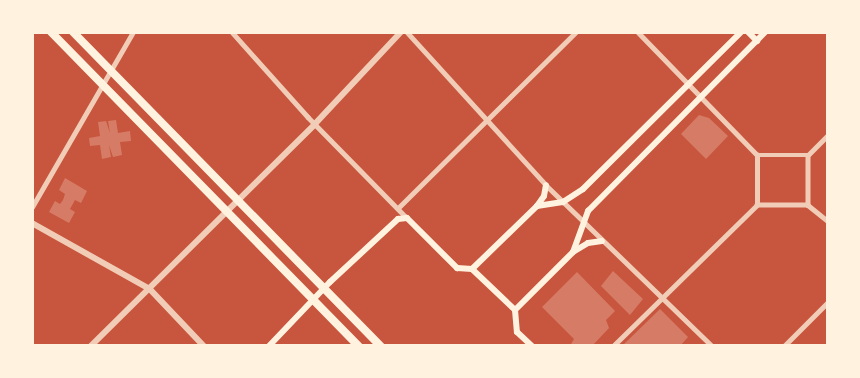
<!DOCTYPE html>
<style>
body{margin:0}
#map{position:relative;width:860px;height:378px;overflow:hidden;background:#c8553d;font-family:"IBM Plex Sans",sans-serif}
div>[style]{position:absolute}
.building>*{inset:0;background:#d67c66}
.minor>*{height:4.5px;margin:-2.25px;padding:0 2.25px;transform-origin:2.25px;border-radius:2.25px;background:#f1ccb7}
.tertiary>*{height:5.5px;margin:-2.75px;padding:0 2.75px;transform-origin:2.75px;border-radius:2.75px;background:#f1ccb7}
.secondary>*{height:6px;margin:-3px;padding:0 3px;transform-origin:3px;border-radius:3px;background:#fff3e0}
.primary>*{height:8px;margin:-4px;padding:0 4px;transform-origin:4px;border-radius:4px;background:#fff3e0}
span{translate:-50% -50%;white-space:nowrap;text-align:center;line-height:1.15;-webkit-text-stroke:5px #fff3e0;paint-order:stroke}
.frame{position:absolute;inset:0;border:34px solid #fff3e0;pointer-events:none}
</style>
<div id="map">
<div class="building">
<div style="clip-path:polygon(699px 115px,709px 118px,728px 136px,706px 159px,681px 134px)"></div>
<div style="clip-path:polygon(116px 120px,118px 133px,130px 131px,131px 141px,120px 142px,122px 155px,113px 157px,109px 145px,111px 157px,102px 159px,100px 145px,90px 146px,89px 138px,100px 136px,98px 122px,106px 121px,110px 133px,108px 121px)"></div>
<div style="clip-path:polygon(65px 178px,87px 191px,81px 203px,75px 200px,70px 209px,75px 212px,69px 223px,49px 212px,55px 201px,60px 204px,63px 200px,65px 194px,59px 190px)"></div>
<div style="clip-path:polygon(613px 271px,643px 299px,630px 315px,601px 286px)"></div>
<div style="clip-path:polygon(577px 272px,615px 311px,606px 320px,609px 328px,592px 346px,570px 346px,574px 339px,542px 307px)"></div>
<div style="clip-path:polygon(660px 309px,688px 337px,680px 346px,622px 346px)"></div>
</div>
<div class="minor">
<div style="left:232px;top:32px;width:114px;rotate:48.2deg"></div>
<div style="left:308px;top:117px;width:141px;rotate:45.6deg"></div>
<div style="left:407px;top:32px;width:207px;rotate:47.7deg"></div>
<div style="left:546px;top:185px;width:231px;rotate:44.1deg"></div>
<div style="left:638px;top:32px;width:171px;rotate:45.9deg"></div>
<div style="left:757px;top:155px;width:51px"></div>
<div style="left:808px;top:155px;width:50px;rotate:90deg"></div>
<div style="left:808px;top:205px;width:51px;rotate:180deg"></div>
<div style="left:757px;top:205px;width:50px;rotate:-90deg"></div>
<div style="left:808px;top:155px;width:28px;rotate:-45deg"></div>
<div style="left:808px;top:205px;width:26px;rotate:39deg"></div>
<div style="left:32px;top:207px;width:202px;rotate:-60deg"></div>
<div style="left:398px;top:208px;width:250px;rotate:-44.7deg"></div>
<div style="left:613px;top:346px;width:202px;rotate:-44.4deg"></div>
<div style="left:784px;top:346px;width:62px;rotate:-45deg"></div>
</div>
<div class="tertiary">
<div style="left:32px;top:223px;width:135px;rotate:29.2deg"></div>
<div style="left:150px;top:289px;width:79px;rotate:46.5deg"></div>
<div style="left:91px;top:346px;width:315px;rotate:-44.7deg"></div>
<div style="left:315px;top:124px;width:126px;rotate:-46.9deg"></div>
</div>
<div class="secondary">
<div style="left:748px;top:32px;width:13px;rotate:45deg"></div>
<div style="left:537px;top:206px;width:12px;rotate:-55deg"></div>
<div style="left:544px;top:196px;width:11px;rotate:-80deg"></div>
<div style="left:573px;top:252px;width:17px;rotate:-31deg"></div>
<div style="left:588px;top:243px;width:14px;rotate:-8deg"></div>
<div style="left:472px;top:269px;width:59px;rotate:43.6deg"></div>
<div style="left:515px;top:310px;width:22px;rotate:85deg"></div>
<div style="left:517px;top:332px;width:21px;rotate:43deg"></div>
<div style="left:515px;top:310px;width:82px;rotate:-45deg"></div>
<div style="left:573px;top:252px;width:44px;rotate:-69.9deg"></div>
<div style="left:588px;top:211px;width:252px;rotate:-45.3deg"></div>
<div style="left:269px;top:346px;width:88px;rotate:-46.4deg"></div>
<div style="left:330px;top:282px;width:93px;rotate:-42.8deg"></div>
<div style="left:398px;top:219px;width:9px;rotate:-6deg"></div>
<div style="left:407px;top:218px;width:71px;rotate:45deg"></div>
<div style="left:457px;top:268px;width:15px;rotate:4deg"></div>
<div style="left:472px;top:269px;width:91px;rotate:-44.1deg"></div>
<div style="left:537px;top:206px;width:26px;rotate:-9deg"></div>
<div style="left:563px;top:202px;width:24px;rotate:-33deg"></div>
<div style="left:583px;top:189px;width:223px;rotate:-44.8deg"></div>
</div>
<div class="primary">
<div style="left:51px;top:32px;width:440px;rotate:45.6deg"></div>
<div style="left:73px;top:32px;width:440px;rotate:45.6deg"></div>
</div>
<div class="frame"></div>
</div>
